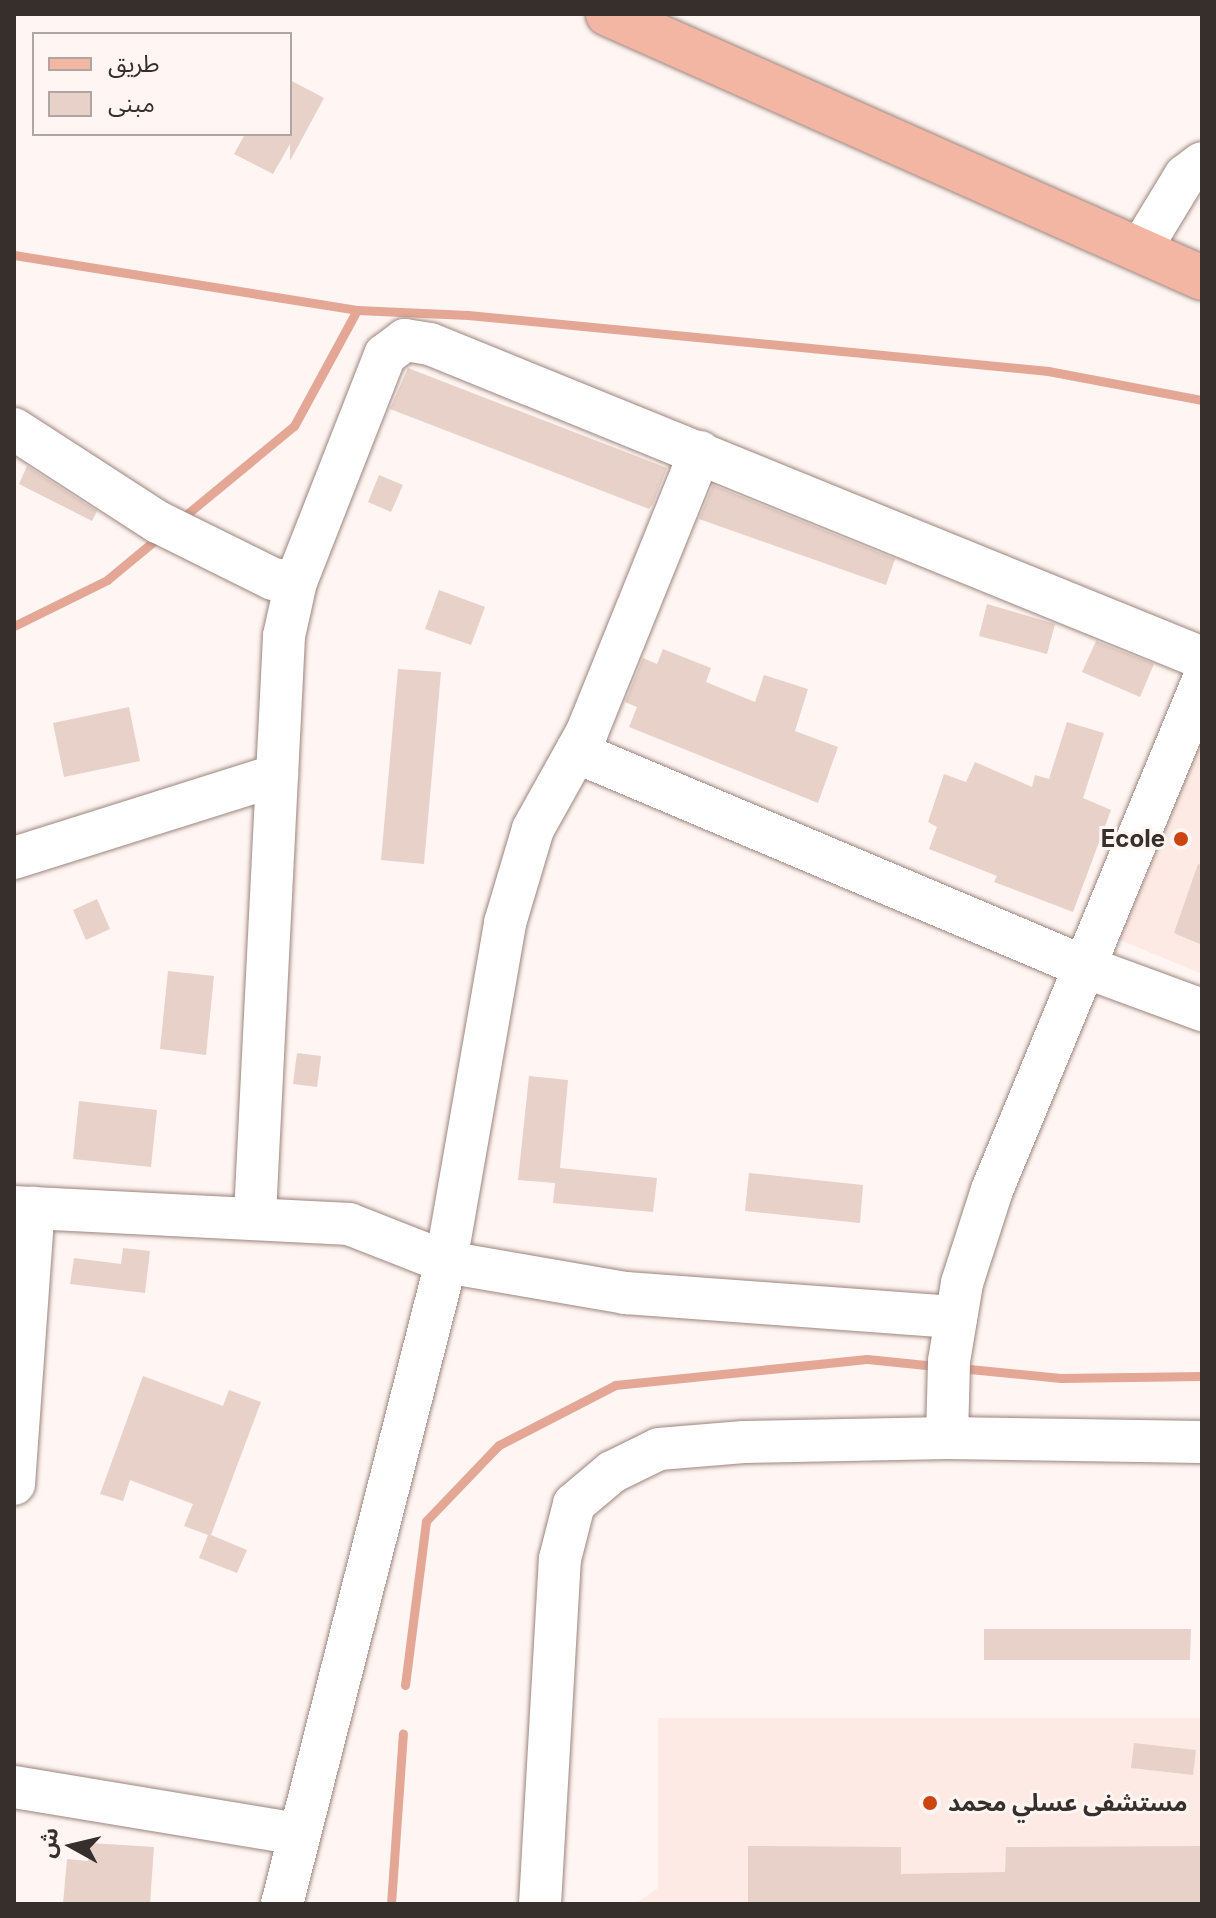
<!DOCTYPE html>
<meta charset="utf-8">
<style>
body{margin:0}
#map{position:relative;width:1216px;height:1918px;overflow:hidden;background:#fff5f2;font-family:Inter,"Noto Sans Arabic",sans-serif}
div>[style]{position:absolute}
.built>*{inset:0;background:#feeae4}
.stream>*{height:9px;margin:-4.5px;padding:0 4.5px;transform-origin:4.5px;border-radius:4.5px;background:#e4a795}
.building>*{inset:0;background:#e8d1c9}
.roads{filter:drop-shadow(0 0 2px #9b857f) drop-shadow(0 0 2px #9b857f)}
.minor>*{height:42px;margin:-21px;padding:0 21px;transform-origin:21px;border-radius:21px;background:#fff}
.major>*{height:44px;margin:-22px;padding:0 22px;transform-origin:22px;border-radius:22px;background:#f2b6a3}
.dots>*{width:22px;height:22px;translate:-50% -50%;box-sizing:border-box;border:4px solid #fff5f2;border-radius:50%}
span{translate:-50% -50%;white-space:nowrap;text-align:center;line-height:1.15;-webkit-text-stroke:6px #fff5f2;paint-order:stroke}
.poi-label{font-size:24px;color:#372f2c;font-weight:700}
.right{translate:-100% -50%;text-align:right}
.left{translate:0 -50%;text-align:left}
.frame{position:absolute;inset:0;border:16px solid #372f2c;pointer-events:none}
.legend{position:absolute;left:32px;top:32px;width:260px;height:104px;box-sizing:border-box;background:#fff5f2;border:2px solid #afa6a3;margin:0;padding:10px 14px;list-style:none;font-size:24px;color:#372f2c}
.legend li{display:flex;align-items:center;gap:16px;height:40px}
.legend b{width:40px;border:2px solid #afa6a3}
.north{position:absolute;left:32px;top:1806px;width:80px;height:80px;-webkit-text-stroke:6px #fff5f2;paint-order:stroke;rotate:278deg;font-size:22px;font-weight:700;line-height:32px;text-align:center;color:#372f2c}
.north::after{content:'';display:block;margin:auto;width:28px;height:36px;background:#372f2c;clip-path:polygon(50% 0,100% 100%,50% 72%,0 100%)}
</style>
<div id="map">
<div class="built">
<div style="clip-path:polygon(1202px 739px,1202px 974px,1120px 940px)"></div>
<div style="clip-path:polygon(658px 1718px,1202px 1718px,1202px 1904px,635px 1904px,658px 1888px)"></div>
</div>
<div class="stream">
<div style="left:14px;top:255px;width:347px;rotate:9.1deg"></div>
<div style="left:357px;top:310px;width:111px;rotate:2.6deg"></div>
<div style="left:468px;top:315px;width:583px;rotate:5.51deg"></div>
<div style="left:1048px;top:371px;width:157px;rotate:10.7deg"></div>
<div style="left:181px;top:519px;width:146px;rotate:-39.5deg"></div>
<div style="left:294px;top:426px;width:132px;rotate:-61.5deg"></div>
<div style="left:14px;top:626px;width:104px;rotate:-26.3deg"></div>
<div style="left:107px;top:580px;width:69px;rotate:-39.7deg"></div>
<div style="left:959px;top:1368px;width:102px;rotate:5.6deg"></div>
<div style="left:1061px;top:1378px;width:141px;rotate:-0.8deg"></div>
<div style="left:405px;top:1685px;width:165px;rotate:-82.7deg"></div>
<div style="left:426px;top:1521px;width:105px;rotate:-46.2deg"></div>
<div style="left:499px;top:1445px;width:131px;rotate:-27.3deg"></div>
<div style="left:615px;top:1385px;width:253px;rotate:-5.9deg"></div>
<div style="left:867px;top:1359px;width:69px;rotate:5.8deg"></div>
<div style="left:391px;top:1904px;width:171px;rotate:-86deg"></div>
</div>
<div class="building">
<div style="clip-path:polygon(290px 80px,324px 98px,290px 161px,290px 144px,273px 174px,234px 154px,245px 134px,290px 134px)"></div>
<div style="clip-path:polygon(408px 368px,667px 468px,653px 504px,649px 509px,390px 409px)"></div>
<div style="clip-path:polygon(27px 466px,97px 511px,92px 521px,19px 484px)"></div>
<div style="clip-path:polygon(379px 475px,403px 485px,391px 512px,368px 502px)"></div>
<div style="clip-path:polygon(713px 485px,895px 559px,886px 585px,699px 519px)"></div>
<div style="clip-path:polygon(439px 590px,485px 607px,471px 645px,425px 629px)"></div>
<div style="clip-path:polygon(987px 604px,1055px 624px,1047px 654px,979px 636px)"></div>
<div style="clip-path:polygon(1096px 641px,1154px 664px,1140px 697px,1082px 672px)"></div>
<div style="clip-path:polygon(663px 649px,711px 668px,706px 682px,755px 702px,764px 675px,808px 689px,795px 731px,838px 747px,818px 803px,629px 727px,637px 707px,625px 702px,643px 658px,657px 664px)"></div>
<div style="clip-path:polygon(398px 669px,441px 672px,424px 864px,381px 860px)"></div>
<div style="clip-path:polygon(129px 707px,140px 761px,64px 777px,53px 723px)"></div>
<div style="clip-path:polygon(1067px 722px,1104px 733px,1083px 798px,1111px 810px,1073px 912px,994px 882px,997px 876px,929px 849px,937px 827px,928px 822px,944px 774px,966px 782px,975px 762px,1032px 787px,1035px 775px,1049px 779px)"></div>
<div style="clip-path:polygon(1198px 864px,1202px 865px,1202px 945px,1174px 933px)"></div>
<div style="clip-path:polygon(97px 899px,110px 929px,86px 940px,73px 910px)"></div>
<div style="clip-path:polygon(168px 971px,214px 976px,206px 1055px,160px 1049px)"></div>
<div style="clip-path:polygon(297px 1053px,321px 1056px,317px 1087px,293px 1084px)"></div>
<div style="clip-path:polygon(529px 1076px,568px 1080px,560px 1168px,657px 1178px,653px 1212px,553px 1203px,555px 1183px,518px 1180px)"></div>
<div style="clip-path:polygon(79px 1101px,157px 1110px,151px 1167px,73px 1159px)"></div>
<div style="clip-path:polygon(749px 1173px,863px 1185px,860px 1223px,745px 1211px)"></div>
<div style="clip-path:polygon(123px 1248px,150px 1251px,145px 1293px,70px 1284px,74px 1258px,121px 1264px)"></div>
<div style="clip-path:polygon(143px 1376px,223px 1406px,229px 1390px,261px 1402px,211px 1535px,247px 1550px,237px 1573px,199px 1558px,208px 1535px,184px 1526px,193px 1504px,130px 1480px,123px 1501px,100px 1494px)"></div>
<div style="clip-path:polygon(984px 1629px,1191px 1629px,1190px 1660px,984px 1660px)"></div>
<div style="clip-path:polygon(1134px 1743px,1196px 1750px,1193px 1775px,1131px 1768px)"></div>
<div style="clip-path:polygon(90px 1843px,154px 1847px,150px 1904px,63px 1904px,67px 1859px,88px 1861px)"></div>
<div style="clip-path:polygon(748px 1846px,901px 1847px,901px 1874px,1005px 1872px,1006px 1847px,1202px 1846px,1202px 1902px,748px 1904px)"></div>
</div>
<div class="roads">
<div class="minor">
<div style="left:1140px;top:250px;width:87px;rotate:-58.7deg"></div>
<div style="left:1185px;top:176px;width:21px;rotate:-37deg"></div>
<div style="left:14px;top:429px;width:171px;rotate:32.9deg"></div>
<div style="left:158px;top:522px;width:128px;rotate:26.4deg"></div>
<div style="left:273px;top:579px;width:23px;rotate:7deg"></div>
<div style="left:576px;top:752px;width:553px;rotate:22.9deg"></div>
<div style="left:1085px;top:967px;width:125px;rotate:20.2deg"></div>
<div style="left:14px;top:858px;width:276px;rotate:-17.5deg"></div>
<div style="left:14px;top:1207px;width:335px;rotate:2.9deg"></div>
<div style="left:349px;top:1224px;width:104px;rotate:21.4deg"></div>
<div style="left:446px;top:1262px;width:183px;rotate:9.8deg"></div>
<div style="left:626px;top:1293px;width:331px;rotate:4.2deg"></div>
<div style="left:255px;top:1215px;width:580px;rotate:-87.13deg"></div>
<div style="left:284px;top:636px;width:55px;rotate:-77.5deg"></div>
<div style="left:296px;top:582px;width:244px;rotate:-68.6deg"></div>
<div style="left:385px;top:355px;width:25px;rotate:-37deg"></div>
<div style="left:405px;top:340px;width:25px;rotate:9deg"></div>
<div style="left:430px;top:344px;width:833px;rotate:22.13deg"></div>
<div style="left:947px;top:1438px;width:77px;rotate:-88.5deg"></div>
<div style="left:949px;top:1361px;width:79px;rotate:-80.5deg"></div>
<div style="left:962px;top:1283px;width:98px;rotate:-72.1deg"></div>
<div style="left:992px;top:1190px;width:549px;rotate:-67.5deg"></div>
<div style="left:14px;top:1484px;width:277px;rotate:-85.9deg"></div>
<div style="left:14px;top:1787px;width:289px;rotate:9.4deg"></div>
<div style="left:282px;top:1904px;width:663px;rotate:-75.67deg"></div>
<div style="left:446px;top:1262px;width:344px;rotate:-80.1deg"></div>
<div style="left:505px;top:923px;width:98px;rotate:-73.4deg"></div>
<div style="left:533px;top:829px;width:111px;rotate:-60.9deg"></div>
<div style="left:587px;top:732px;width:302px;rotate:-68deg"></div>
<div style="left:540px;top:1904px;width:346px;rotate:-86.7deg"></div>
<div style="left:560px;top:1559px;width:57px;rotate:-75.7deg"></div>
<div style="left:574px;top:1504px;width:50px;rotate:-40.1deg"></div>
<div style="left:612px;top:1472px;width:52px;rotate:-26.1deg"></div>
<div style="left:659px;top:1449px;width:85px;rotate:-4.7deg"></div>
<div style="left:744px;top:1442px;width:203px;rotate:-1.1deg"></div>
<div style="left:947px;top:1438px;width:255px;rotate:0.9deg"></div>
</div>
<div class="major">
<div style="left:608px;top:14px;width:650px;rotate:23.96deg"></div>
</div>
</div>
<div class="dots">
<div style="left:1181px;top:839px;background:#cc4510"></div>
<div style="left:930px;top:1803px;background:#cc4510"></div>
</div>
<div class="poi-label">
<span class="right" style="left:1165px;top:839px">Ecole</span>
<span class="left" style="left:948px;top:1803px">مستشفى عسلي محمد</span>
</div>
<div class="frame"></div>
<ul class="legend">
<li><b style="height:10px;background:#f2b6a3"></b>طريق</li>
<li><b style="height:22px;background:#e8d1c9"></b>مبنى</li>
</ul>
<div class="north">ش</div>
</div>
